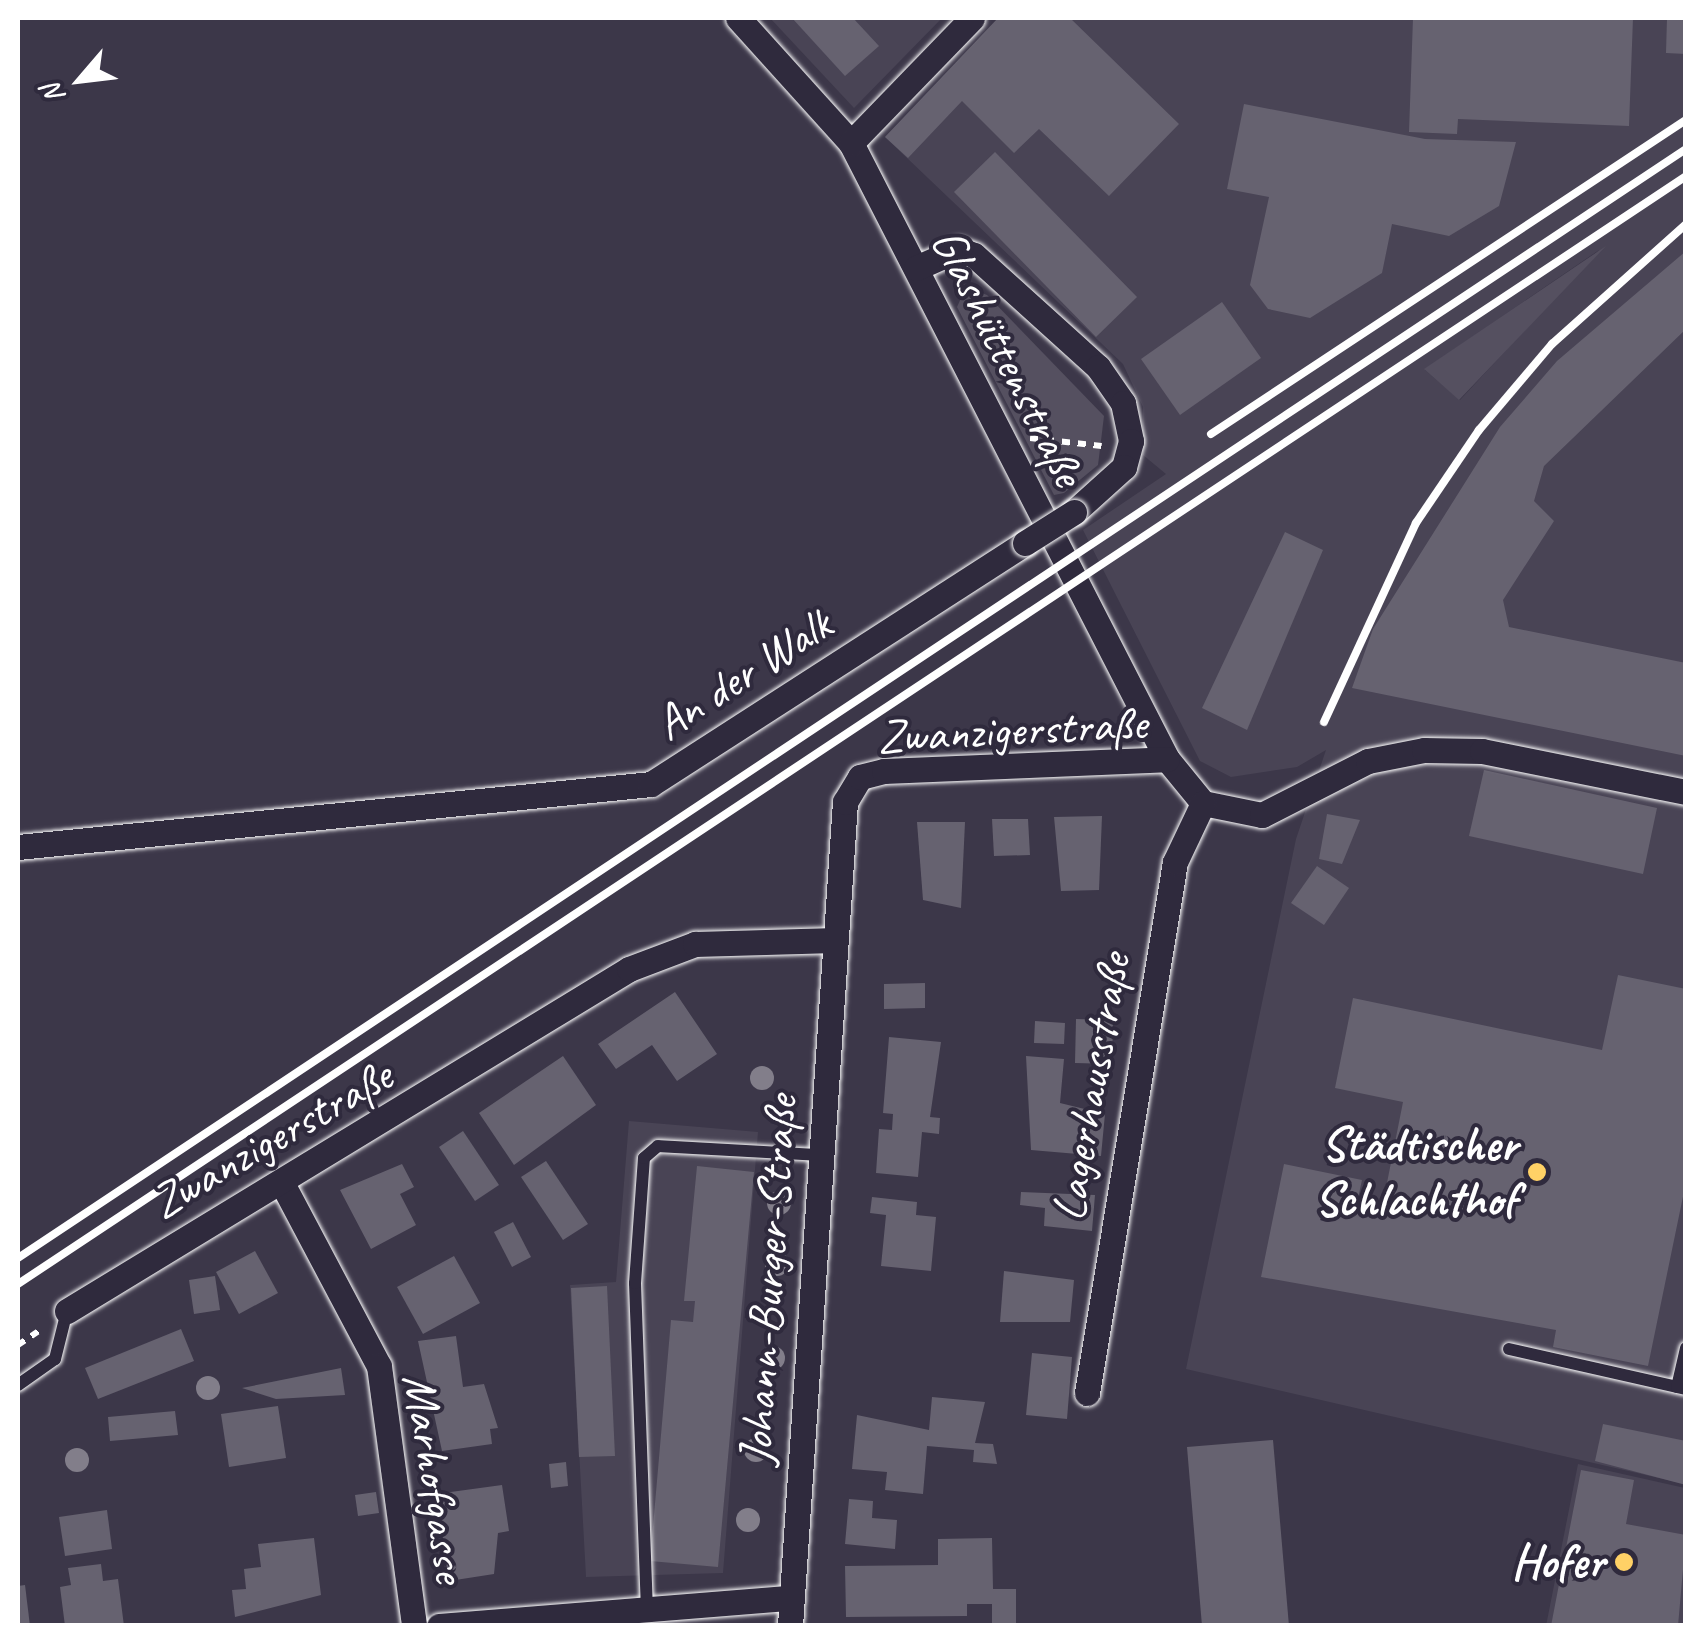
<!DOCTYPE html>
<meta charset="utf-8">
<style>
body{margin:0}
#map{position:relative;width:1703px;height:1643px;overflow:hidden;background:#3c3749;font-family:Caveat,sans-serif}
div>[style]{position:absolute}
.built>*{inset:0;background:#494455}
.green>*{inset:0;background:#555060}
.building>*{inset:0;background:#666270}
.path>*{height:6px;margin-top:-3px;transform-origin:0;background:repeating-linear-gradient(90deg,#fff 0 8px,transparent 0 16px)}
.roads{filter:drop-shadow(0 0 2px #fff) drop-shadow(0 0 2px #fff)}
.service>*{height:12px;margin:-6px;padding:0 6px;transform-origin:6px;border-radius:6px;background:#2f2a3d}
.minor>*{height:25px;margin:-12.5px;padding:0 12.5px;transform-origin:12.5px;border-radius:12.5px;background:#2f2a3d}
.rail>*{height:8px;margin:-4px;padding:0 4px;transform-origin:4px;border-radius:4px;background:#fff}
.bridges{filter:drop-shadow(0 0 2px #fff) drop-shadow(0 0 2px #fff)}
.minor-bridge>*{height:25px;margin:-12.5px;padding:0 12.5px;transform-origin:12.5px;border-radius:12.5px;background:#2f2a3d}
.trees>*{width:24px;height:24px;margin:-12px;border-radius:50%;background:#827e8a}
.dots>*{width:28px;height:28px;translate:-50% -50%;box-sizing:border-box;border:5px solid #2f2a3d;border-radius:50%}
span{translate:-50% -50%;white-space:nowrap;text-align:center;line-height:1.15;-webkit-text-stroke:8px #2f2a3d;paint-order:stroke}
.street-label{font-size:48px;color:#fff}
.poi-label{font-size:48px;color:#fff;font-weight:700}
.right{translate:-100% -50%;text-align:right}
.frame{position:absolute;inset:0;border:20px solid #fff;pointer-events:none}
.north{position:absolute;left:30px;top:30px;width:100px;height:100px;-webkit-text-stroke:8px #2f2a3d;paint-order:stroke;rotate:242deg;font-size:28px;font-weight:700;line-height:40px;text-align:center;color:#fff}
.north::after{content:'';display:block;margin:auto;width:35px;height:45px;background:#fff;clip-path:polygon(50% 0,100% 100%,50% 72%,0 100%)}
</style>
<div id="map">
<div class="built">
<div style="clip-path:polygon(770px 18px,942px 18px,854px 108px)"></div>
<div style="clip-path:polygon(evenodd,1002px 18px,1685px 18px,1685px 1484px,1186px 1369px,1296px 839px,1326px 750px,1297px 767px,1231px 777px,1200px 761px,1083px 530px,1166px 474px,1143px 455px,1143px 407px,1123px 364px,885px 137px,1002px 18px,1599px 250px,1460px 400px,1425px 370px,1425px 369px,1599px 250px)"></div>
<div style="clip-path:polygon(629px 1121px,758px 1132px,723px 1573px,586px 1577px,570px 1285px,616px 1282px)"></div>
<div style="clip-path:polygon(1578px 1464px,1685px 1488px,1685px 1625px,1546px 1626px)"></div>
</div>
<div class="green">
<div style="clip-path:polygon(1606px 246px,1459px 400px,1424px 369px)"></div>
<div style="clip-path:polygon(966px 287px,987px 295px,1104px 416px,1098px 465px,1064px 493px,1054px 495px,957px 307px)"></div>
</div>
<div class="building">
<div style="clip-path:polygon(792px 18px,853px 18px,879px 46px,845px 76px)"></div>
<div style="clip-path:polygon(998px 18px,1070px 18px,1179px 124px,1109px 196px,1039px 129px,1014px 153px,962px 101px,908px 158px,885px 137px)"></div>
<div style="clip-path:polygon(1413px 18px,1633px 18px,1629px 126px,1458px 119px,1457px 134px,1409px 132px)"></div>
<div style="clip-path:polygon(1667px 18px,1686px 18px,1686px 54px,1666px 53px)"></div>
<div style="clip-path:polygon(1244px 104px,1425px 139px,1516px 142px,1499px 206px,1449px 236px,1392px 224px,1382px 273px,1310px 318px,1268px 309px,1250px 285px,1269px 197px,1227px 189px)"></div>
<div style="clip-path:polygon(995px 152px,1137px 297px,1096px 337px,954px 192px)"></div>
<div style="clip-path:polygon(1686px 251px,1686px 329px,1544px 466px,1534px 501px,1554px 521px,1503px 600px,1509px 627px,1686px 663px,1686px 756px,1352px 688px,1373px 629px,1500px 427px,1557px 361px)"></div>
<div style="clip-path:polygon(1222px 302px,1261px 358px,1180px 415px,1141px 359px)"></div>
<div style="clip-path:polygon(1285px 532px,1323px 550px,1247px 730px,1202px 708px)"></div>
<div style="clip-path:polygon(1484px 770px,1657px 808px,1643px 874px,1469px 836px)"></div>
<div style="clip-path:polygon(1327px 814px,1360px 820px,1342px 864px,1319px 859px)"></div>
<div style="clip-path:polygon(1102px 816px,1099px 890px,1061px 891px,1054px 817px)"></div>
<div style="clip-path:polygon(992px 819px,1028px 819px,1030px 855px,994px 856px)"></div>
<div style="clip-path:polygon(917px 822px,965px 822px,961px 908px,923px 900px)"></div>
<div style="clip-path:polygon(1317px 866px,1349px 888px,1324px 925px,1291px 903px)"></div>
<div style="clip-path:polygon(1618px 975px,1686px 989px,1686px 1182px,1648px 1366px,1553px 1347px,1556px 1330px,1261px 1277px,1284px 1164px,1362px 1180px,1357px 1203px,1382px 1208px,1403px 1102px,1335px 1088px,1353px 998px,1602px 1050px)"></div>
<div style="clip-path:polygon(925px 983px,925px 1008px,884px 1009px,884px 984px)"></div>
<div style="clip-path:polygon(675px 992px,717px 1054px,677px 1081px,652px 1045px,616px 1069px,598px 1044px)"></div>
<div style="clip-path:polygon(1076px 1019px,1113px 1020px,1112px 1064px,1075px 1063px)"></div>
<div style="clip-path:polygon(1035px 1021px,1065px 1023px,1064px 1044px,1034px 1043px)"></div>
<div style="clip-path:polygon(889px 1037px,941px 1042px,930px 1117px,940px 1118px,939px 1134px,922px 1132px,918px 1177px,876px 1173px,879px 1129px,892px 1130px,893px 1114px,883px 1113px)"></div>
<div style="clip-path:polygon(563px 1056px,596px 1105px,514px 1165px,479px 1113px)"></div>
<div style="clip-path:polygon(1026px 1056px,1064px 1059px,1060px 1103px,1105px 1114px,1101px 1156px,1031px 1150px)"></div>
<div style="clip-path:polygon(463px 1131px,499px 1185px,475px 1201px,439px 1147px)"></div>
<div style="clip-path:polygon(546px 1161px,588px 1224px,563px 1240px,521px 1177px)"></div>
<div style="clip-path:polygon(402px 1164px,414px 1187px,400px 1194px,416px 1225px,371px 1249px,340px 1190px)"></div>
<div style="clip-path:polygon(697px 1166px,754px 1172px,718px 1567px,650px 1561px,671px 1320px,693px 1322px,695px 1301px,684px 1301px)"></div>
<div style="clip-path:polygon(1021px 1192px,1095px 1195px,1092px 1231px,1044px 1226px,1045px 1208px,1020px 1205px)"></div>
<div style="clip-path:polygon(872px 1197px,917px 1202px,916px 1215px,936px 1217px,931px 1271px,881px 1266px,886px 1215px,870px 1213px)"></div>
<div style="clip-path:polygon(513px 1222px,531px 1257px,512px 1267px,494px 1232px)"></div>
<div style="clip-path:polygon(255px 1251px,278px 1293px,239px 1314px,216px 1272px)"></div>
<div style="clip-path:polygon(454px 1256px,480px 1303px,423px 1334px,397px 1287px)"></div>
<div style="clip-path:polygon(1004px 1271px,1074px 1280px,1070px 1322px,1000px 1322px)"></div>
<div style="clip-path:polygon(215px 1276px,220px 1310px,194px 1314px,189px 1280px)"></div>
<div style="clip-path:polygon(607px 1286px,615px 1456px,579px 1457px,571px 1288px)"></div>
<div style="clip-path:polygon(181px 1329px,194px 1361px,98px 1399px,85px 1368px)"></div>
<div style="clip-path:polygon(456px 1336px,463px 1387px,484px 1384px,498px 1428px,490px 1429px,492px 1444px,442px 1451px,418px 1341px)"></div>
<div style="clip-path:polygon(1032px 1353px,1072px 1357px,1067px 1419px,1026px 1415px)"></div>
<div style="clip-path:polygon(341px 1368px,345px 1395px,276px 1399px,242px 1388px)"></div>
<div style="clip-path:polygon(932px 1397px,985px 1402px,975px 1443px,993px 1444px,997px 1464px,973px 1462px,974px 1450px,927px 1446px,923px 1494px,885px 1490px,887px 1472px,852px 1469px,857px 1415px,929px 1430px)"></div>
<div style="clip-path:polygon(278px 1406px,286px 1458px,229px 1467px,221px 1414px)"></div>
<div style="clip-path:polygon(175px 1411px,178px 1435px,110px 1441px,108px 1417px)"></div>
<div style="clip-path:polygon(1603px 1424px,1686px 1441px,1686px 1485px,1595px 1461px)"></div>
<div style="clip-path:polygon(1273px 1440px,1289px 1626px,1202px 1626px,1187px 1447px)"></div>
<div style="clip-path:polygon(566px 1462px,568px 1486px,551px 1488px,549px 1464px)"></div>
<div style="clip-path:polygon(1581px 1470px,1634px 1480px,1626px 1524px,1686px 1535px,1678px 1626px,1551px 1626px)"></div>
<div style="clip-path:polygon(502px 1485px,509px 1531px,498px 1533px,494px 1574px,449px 1581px,436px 1494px)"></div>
<div style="clip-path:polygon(376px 1492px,379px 1513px,358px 1516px,355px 1495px)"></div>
<div style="clip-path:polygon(849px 1499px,873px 1501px,872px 1518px,897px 1520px,895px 1549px,845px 1544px)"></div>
<div style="clip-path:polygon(107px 1510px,112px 1549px,65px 1556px,59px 1517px)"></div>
<div style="clip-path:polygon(314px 1538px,321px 1595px,235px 1617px,232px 1590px,246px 1589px,244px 1569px,261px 1567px,258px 1544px)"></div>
<div style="clip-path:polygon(992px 1538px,993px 1589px,1016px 1589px,1016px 1626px,992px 1626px,992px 1604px,967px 1604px,967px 1616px,846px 1617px,845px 1566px,938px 1565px,938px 1539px)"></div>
<div style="clip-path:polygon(101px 1564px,103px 1581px,118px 1579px,124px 1626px,65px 1626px,60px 1587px,71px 1585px,68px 1568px)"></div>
<div style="clip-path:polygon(25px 1585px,30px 1626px,18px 1626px,18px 1586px)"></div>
</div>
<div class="path">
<div style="left:1030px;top:438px;width:72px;rotate:6.3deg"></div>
<div style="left:18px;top:1345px;width:29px;rotate:-34deg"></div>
</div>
<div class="roads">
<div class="service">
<div style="left:1509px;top:1349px;width:181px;rotate:12.7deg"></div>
<div style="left:18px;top:1385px;width:45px;rotate:-35.1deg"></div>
<div style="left:55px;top:1359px;width:49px;rotate:-76deg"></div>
<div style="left:1677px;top:1387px;width:40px;rotate:-77deg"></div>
<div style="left:647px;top:1611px;width:328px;rotate:-92.1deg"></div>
<div style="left:635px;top:1283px;width:125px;rotate:-85.9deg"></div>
<div style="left:644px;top:1158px;width:18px;rotate:-41deg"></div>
<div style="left:658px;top:1146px;width:162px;rotate:3.2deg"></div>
</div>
<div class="minor">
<div style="left:738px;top:18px;width:169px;rotate:47.9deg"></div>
<div style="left:851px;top:143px;width:692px;rotate:62.84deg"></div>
<div style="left:1167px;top:759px;width:57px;rotate:50.7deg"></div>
<div style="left:1203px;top:803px;width:60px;rotate:11.5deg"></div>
<div style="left:1262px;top:815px;width:119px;rotate:-27deg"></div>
<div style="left:1368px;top:761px;width:57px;rotate:-11.1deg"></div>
<div style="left:1424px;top:750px;width:58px;rotate:1deg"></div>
<div style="left:1482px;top:751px;width:208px;rotate:11.4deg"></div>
<div style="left:851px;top:143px;width:174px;rotate:-45.9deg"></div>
<div style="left:916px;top:268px;width:47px;rotate:-23.8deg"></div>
<div style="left:959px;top:249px;width:16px;rotate:22deg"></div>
<div style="left:974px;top:255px;width:167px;rotate:42.1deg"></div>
<div style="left:1098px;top:367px;width:44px;rotate:55.2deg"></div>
<div style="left:1123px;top:403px;width:39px;rotate:78deg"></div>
<div style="left:1131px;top:441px;width:27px;rotate:105deg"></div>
<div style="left:1124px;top:467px;width:67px;rotate:138deg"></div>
<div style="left:18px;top:847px;width:636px;rotate:-5.68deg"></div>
<div style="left:651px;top:784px;width:445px;rotate:-32.8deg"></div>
<div style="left:283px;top:1185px;width:205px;rotate:62.1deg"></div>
<div style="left:379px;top:1366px;width:262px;rotate:82.3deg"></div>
<div style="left:67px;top:1311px;width:658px;rotate:-31.32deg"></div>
<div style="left:629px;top:969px;width:71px;rotate:-20.7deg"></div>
<div style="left:695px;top:944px;width:141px;rotate:-1.6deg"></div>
<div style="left:1087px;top:1393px;width:538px;rotate:-80.59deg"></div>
<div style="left:1175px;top:862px;width:65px;rotate:-64.6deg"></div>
<div style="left:439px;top:1626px;width:349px;rotate:-4.6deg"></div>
<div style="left:790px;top:1626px;width:826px;rotate:-86.18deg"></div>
<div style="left:845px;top:802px;width:29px;rotate:-59deg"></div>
<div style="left:860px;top:777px;width:25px;rotate:-14deg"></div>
<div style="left:884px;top:771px;width:283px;rotate:-2.4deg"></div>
</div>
</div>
<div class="rail">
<div style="left:1211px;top:434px;width:569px;rotate:-33.47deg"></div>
<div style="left:1324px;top:722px;width:219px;rotate:-65.2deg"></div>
<div style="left:1416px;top:523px;width:112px;rotate:-55.9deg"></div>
<div style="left:1479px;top:430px;width:113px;rotate:-49.7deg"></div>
<div style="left:1552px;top:344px;width:180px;rotate:-41.8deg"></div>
<div style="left:18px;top:1258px;width:2003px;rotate:-33.62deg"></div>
<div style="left:18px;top:1284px;width:2002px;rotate:-33.59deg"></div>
</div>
<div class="bridges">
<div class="minor-bridge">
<div style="left:1025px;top:543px;width:58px;rotate:-32.3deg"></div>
</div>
</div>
<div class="trees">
<div style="left:762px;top:1078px"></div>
<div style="left:779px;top:1203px"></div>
<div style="left:777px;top:1264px"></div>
<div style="left:773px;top:1358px"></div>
<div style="left:208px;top:1388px"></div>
<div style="left:756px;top:1450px"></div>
<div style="left:77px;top:1460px"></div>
<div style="left:748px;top:1520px"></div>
</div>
<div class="dots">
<div style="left:1537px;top:1172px;background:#ffd166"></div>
<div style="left:1624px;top:1562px;background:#ffd166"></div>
</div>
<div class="street-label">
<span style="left:1008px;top:357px;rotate:63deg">Glashüttenstraße</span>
<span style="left:743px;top:674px;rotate:-33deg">An der Walk</span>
<span style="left:1012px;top:730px;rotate:-3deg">Zwanzigerstraße</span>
<span style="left:1091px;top:1087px;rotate:-80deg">Lagerhausstraße</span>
<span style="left:271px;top:1139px;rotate:-30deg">Zwanzigerstraße</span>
<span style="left:768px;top:1280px;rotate:-86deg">Johann-Burger-Straße</span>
<span style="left:435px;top:1478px;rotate:81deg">Marhofgasse</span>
</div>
<div class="poi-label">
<span class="right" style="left:1517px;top:1172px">Städtischer<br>Schlachthof</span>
<span class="right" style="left:1604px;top:1562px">Hofer</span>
</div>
<div class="frame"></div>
<div class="north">N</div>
</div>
